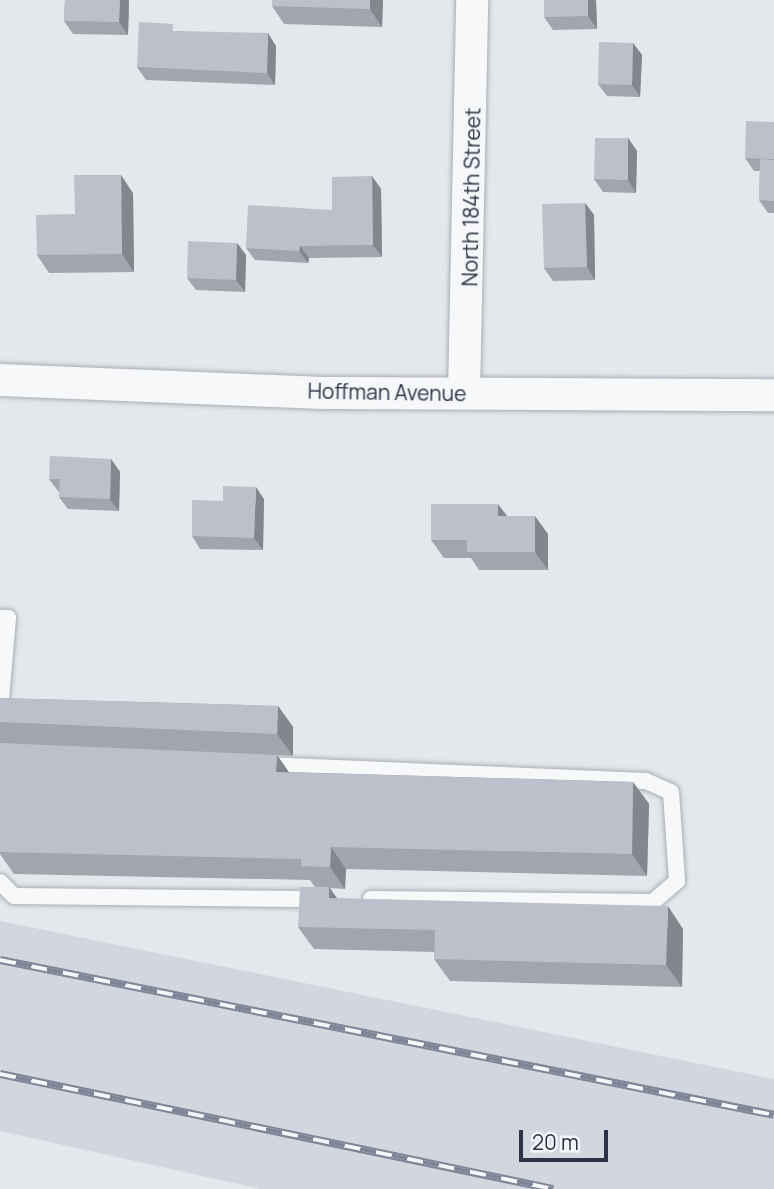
<!DOCTYPE html>
<style>
body{margin:0}
#map{position:relative;width:774px;height:1189px;overflow:hidden;background:#e4e7ec;font-family:Manrope,sans-serif}
div>[style]{position:absolute}
.built>*{inset:0;background:#d2d6de}
.roads{filter:drop-shadow(0 0 2px #a9aeb7) drop-shadow(0 0 2px #a9aeb7)}
.lane>*{height:16px;margin:-8px;padding:0 8px;transform-origin:8px;border-radius:8px;background:#f7f8fa}
.street>*{height:32px;margin:-16px;padding:0 16px;transform-origin:16px;border-radius:16px;background:#f7f8fa}
.rail>*{height:8px;margin-top:-4px;transform-origin:0;background:repeating-linear-gradient(90deg,#f4f6f9 0 16px,#7d8696 0 32px);box-sizing:border-box;border-block:2px solid #7d8696}
.wall>*{inset:0;background:#a1a5ae}
.shaded-wall>*{inset:0;background:#83868d}
.building>*{inset:0;background:#bbc0ca}
span{translate:-50% -50%;white-space:nowrap;text-align:center;line-height:1.15;-webkit-text-stroke:5px #f4f6f9;paint-order:stroke}
.street-label{font-size:21px;color:#2b3445}
.scale{position:absolute;left:519px;top:1130px;width:89px;height:32px;box-sizing:border-box;border:4px solid #2b3445;border-top:0;padding-left:9px;font-size:21px;line-height:24px;white-space:nowrap;color:#2b3445;-webkit-text-stroke:5px #f4f6f9;paint-order:stroke}
</style>
<div id="map">
<div class="built">
<div style="clip-path:polygon(0 921px,774px 1079px,774px 1189px,261px 1189px,0 1131px)"></div>
</div>
<div class="roads">
<div class="lane">
<div style="left:0;top:618px;width:8px"></div>
<div style="left:8px;top:618px;width:93px;rotate:94.9deg"></div>
<div style="left:265px;top:765px;width:381px;rotate:2.4deg"></div>
<div style="left:646px;top:781px;width:27px;rotate:24deg"></div>
<div style="left:671px;top:792px;width:89px;rotate:86.1deg"></div>
<div style="left:677px;top:881px;width:32px;rotate:139deg"></div>
<div style="left:653px;top:902px;width:282px;rotate:-179.4deg"></div>
<div style="left:0;top:882px;width:20px;rotate:45deg"></div>
<div style="left:14px;top:896px;width:307px;rotate:0.6deg"></div>
</div>
<div class="street">
<div style="left:0;top:380px;width:329px;rotate:2.3deg"></div>
<div style="left:329px;top:393px;width:445px;rotate:0.3deg"></div>
<div style="left:464px;top:393px;width:393px;rotate:-88.8deg"></div>
</div>
</div>
<div class="rail">
<div style="left:0;top:960px;width:789px;rotate:11.32deg"></div>
<div style="left:0;top:1074px;width:565px;rotate:11.75deg"></div>
</div>
<div class="wall">
<div style="clip-path:polygon(65px 0,129px 0,128px 35px,73px 34px,64px 21px)"></div>
<div style="clip-path:polygon(383px 0,382px 27px,284px 24px,272px 6px)"></div>
<div style="clip-path:polygon(596px 0,597px 29px,553px 30px,544px 17px)"></div>
<div style="clip-path:polygon(178px 31px,276px 46px,275px 85px,146px 80px,137px 67px)"></div>
<div style="clip-path:polygon(633px 43px,642px 55px,640px 97px,607px 96px,598px 84px)"></div>
<div style="clip-path:polygon(774px 122px,774px 213px,768px 213px,759px 200px,760px 171px,754px 171px,745px 158px)"></div>
<div style="clip-path:polygon(628px 138px,637px 151px,636px 193px,603px 192px,594px 179px)"></div>
<div style="clip-path:polygon(381px 189px,382px 257px,309px 258px,308px 263px,255px 260px,246px 248px)"></div>
<div style="clip-path:polygon(133px 193px,134px 272px,49px 273px,37px 255px)"></div>
<div style="clip-path:polygon(585px 203px,594px 215px,595px 280px,553px 281px,544px 268px)"></div>
<div style="clip-path:polygon(237px 243px,246px 255px,245px 292px,196px 290px,187px 278px)"></div>
<div style="clip-path:polygon(111px 459px,120px 472px,119px 511px,68px 509px,59px 497px,59px 492px,58px 491px,49px 479px)"></div>
<div style="clip-path:polygon(264px 499px,263px 550px,200px 549px,192px 536px)"></div>
<div style="clip-path:polygon(507px 516px,548px 534px,548px 570px,479px 570px,471px 558px,444px 558px,431px 540px)"></div>
<div style="clip-path:polygon(0 698px,278px 706px,293px 727px,293px 756px,277px 755px,289px 772px,633px 782px,649px 804px,647px 876px,346px 869px,345px 889px,330px 888px,337px 898px,683px 929px,682px 987px,450px 981px,434px 959px,434px 952px,314px 949px,298px 927px,315px 887px,310px 880px,14px 874px,0 854px)"></div>
</div>
<div class="shaded-wall">
<div style="clip-path:polygon(120px 0,129px 0,128px 35px,119px 22px)"></div>
<div style="clip-path:polygon(370px 0,383px 0,382px 27px,370px 9px)"></div>
<div style="clip-path:polygon(588px 0,596px 0,597px 29px,588px 16px)"></div>
<div style="clip-path:polygon(268px 33px,276px 46px,275px 85px,267px 73px)"></div>
<div style="clip-path:polygon(633px 43px,642px 55px,640px 97px,632px 85px)"></div>
<div style="clip-path:polygon(628px 138px,637px 151px,636px 193px,628px 180px)"></div>
<div style="clip-path:polygon(121px 175px,133px 193px,134px 272px,122px 254px)"></div>
<div style="clip-path:polygon(372px 176px,381px 189px,382px 257px,373px 245px)"></div>
<div style="clip-path:polygon(585px 203px,594px 215px,595px 280px,587px 267px)"></div>
<div style="clip-path:polygon(237px 243px,246px 255px,245px 292px,236px 280px)"></div>
<div style="clip-path:polygon(300px 246px,309px 258px,308px 263px,299px 251px)"></div>
<div style="clip-path:polygon(111px 459px,120px 472px,119px 511px,110px 499px)"></div>
<div style="clip-path:polygon(256px 487px,264px 499px,263px 550px,254px 538px)"></div>
<div style="clip-path:polygon(498px 504px,511px 521px,498px 516px)"></div>
<div style="clip-path:polygon(535px 516px,548px 534px,548px 570px,535px 552px)"></div>
<div style="clip-path:polygon(278px 706px,293px 727px,293px 756px,277px 734px)"></div>
<div style="clip-path:polygon(277px 755px,292px 777px,276px 772px)"></div>
<div style="clip-path:polygon(633px 782px,649px 804px,647px 876px,632px 854px)"></div>
<div style="clip-path:polygon(331px 847px,346px 869px,345px 889px,330px 867px)"></div>
<div style="clip-path:polygon(329px 887px,345px 910px,329px 898px)"></div>
<div style="clip-path:polygon(668px 906px,683px 929px,682px 987px,666px 965px)"></div>
</div>
<div class="building">
<div style="clip-path:polygon(65px 0,120px 0,119px 22px,64px 21px)"></div>
<div style="clip-path:polygon(272px 0,370px 0,370px 9px,272px 6px)"></div>
<div style="clip-path:polygon(544px 0,588px 0,588px 16px,544px 17px)"></div>
<div style="clip-path:polygon(139px 22px,173px 24px,173px 31px,268px 33px,267px 73px,137px 67px)"></div>
<div style="clip-path:polygon(599px 42px,633px 43px,632px 85px,598px 84px)"></div>
<div style="clip-path:polygon(746px 121px,774px 122px,774px 159px,745px 158px)"></div>
<div style="clip-path:polygon(595px 138px,628px 138px,628px 180px,594px 179px)"></div>
<div style="clip-path:polygon(760px 159px,774px 160px,774px 201px,759px 200px)"></div>
<div style="clip-path:polygon(74px 175px,121px 175px,122px 254px,37px 255px,36px 215px,75px 214px)"></div>
<div style="clip-path:polygon(372px 176px,373px 245px,300px 246px,299px 251px,246px 248px,248px 205px,332px 210px,332px 177px)"></div>
<div style="clip-path:polygon(585px 203px,587px 267px,544px 268px,542px 204px)"></div>
<div style="clip-path:polygon(188px 241px,237px 243px,236px 280px,187px 278px)"></div>
<div style="clip-path:polygon(50px 456px,111px 459px,110px 499px,59px 497px,60px 479px,49px 479px)"></div>
<div style="clip-path:polygon(223px 486px,256px 487px,254px 538px,192px 536px,192px 500px,223px 501px)"></div>
<div style="clip-path:polygon(431px 504px,498px 504px,498px 516px,535px 516px,535px 552px,467px 552px,467px 540px,431px 540px)"></div>
<div style="clip-path:polygon(0 698px,278px 706px,277px 734px,0 722px)"></div>
<div style="clip-path:polygon(0 743px,277px 755px,276px 772px,633px 782px,632px 854px,331px 847px,330px 867px,301px 866px,301px 859px,0 852px)"></div>
<div style="clip-path:polygon(300px 887px,329px 887px,329px 898px,668px 906px,666px 965px,434px 959px,435px 930px,298px 927px)"></div>
</div>
<div class="street-label">
<span style="left:471px;top:197px;rotate:-89deg">North 184th Street</span>
<span style="left:387px;top:392px;rotate:1deg">Hoffman Avenue</span>
</div>
<div class="scale">20 m</div>
</div>
